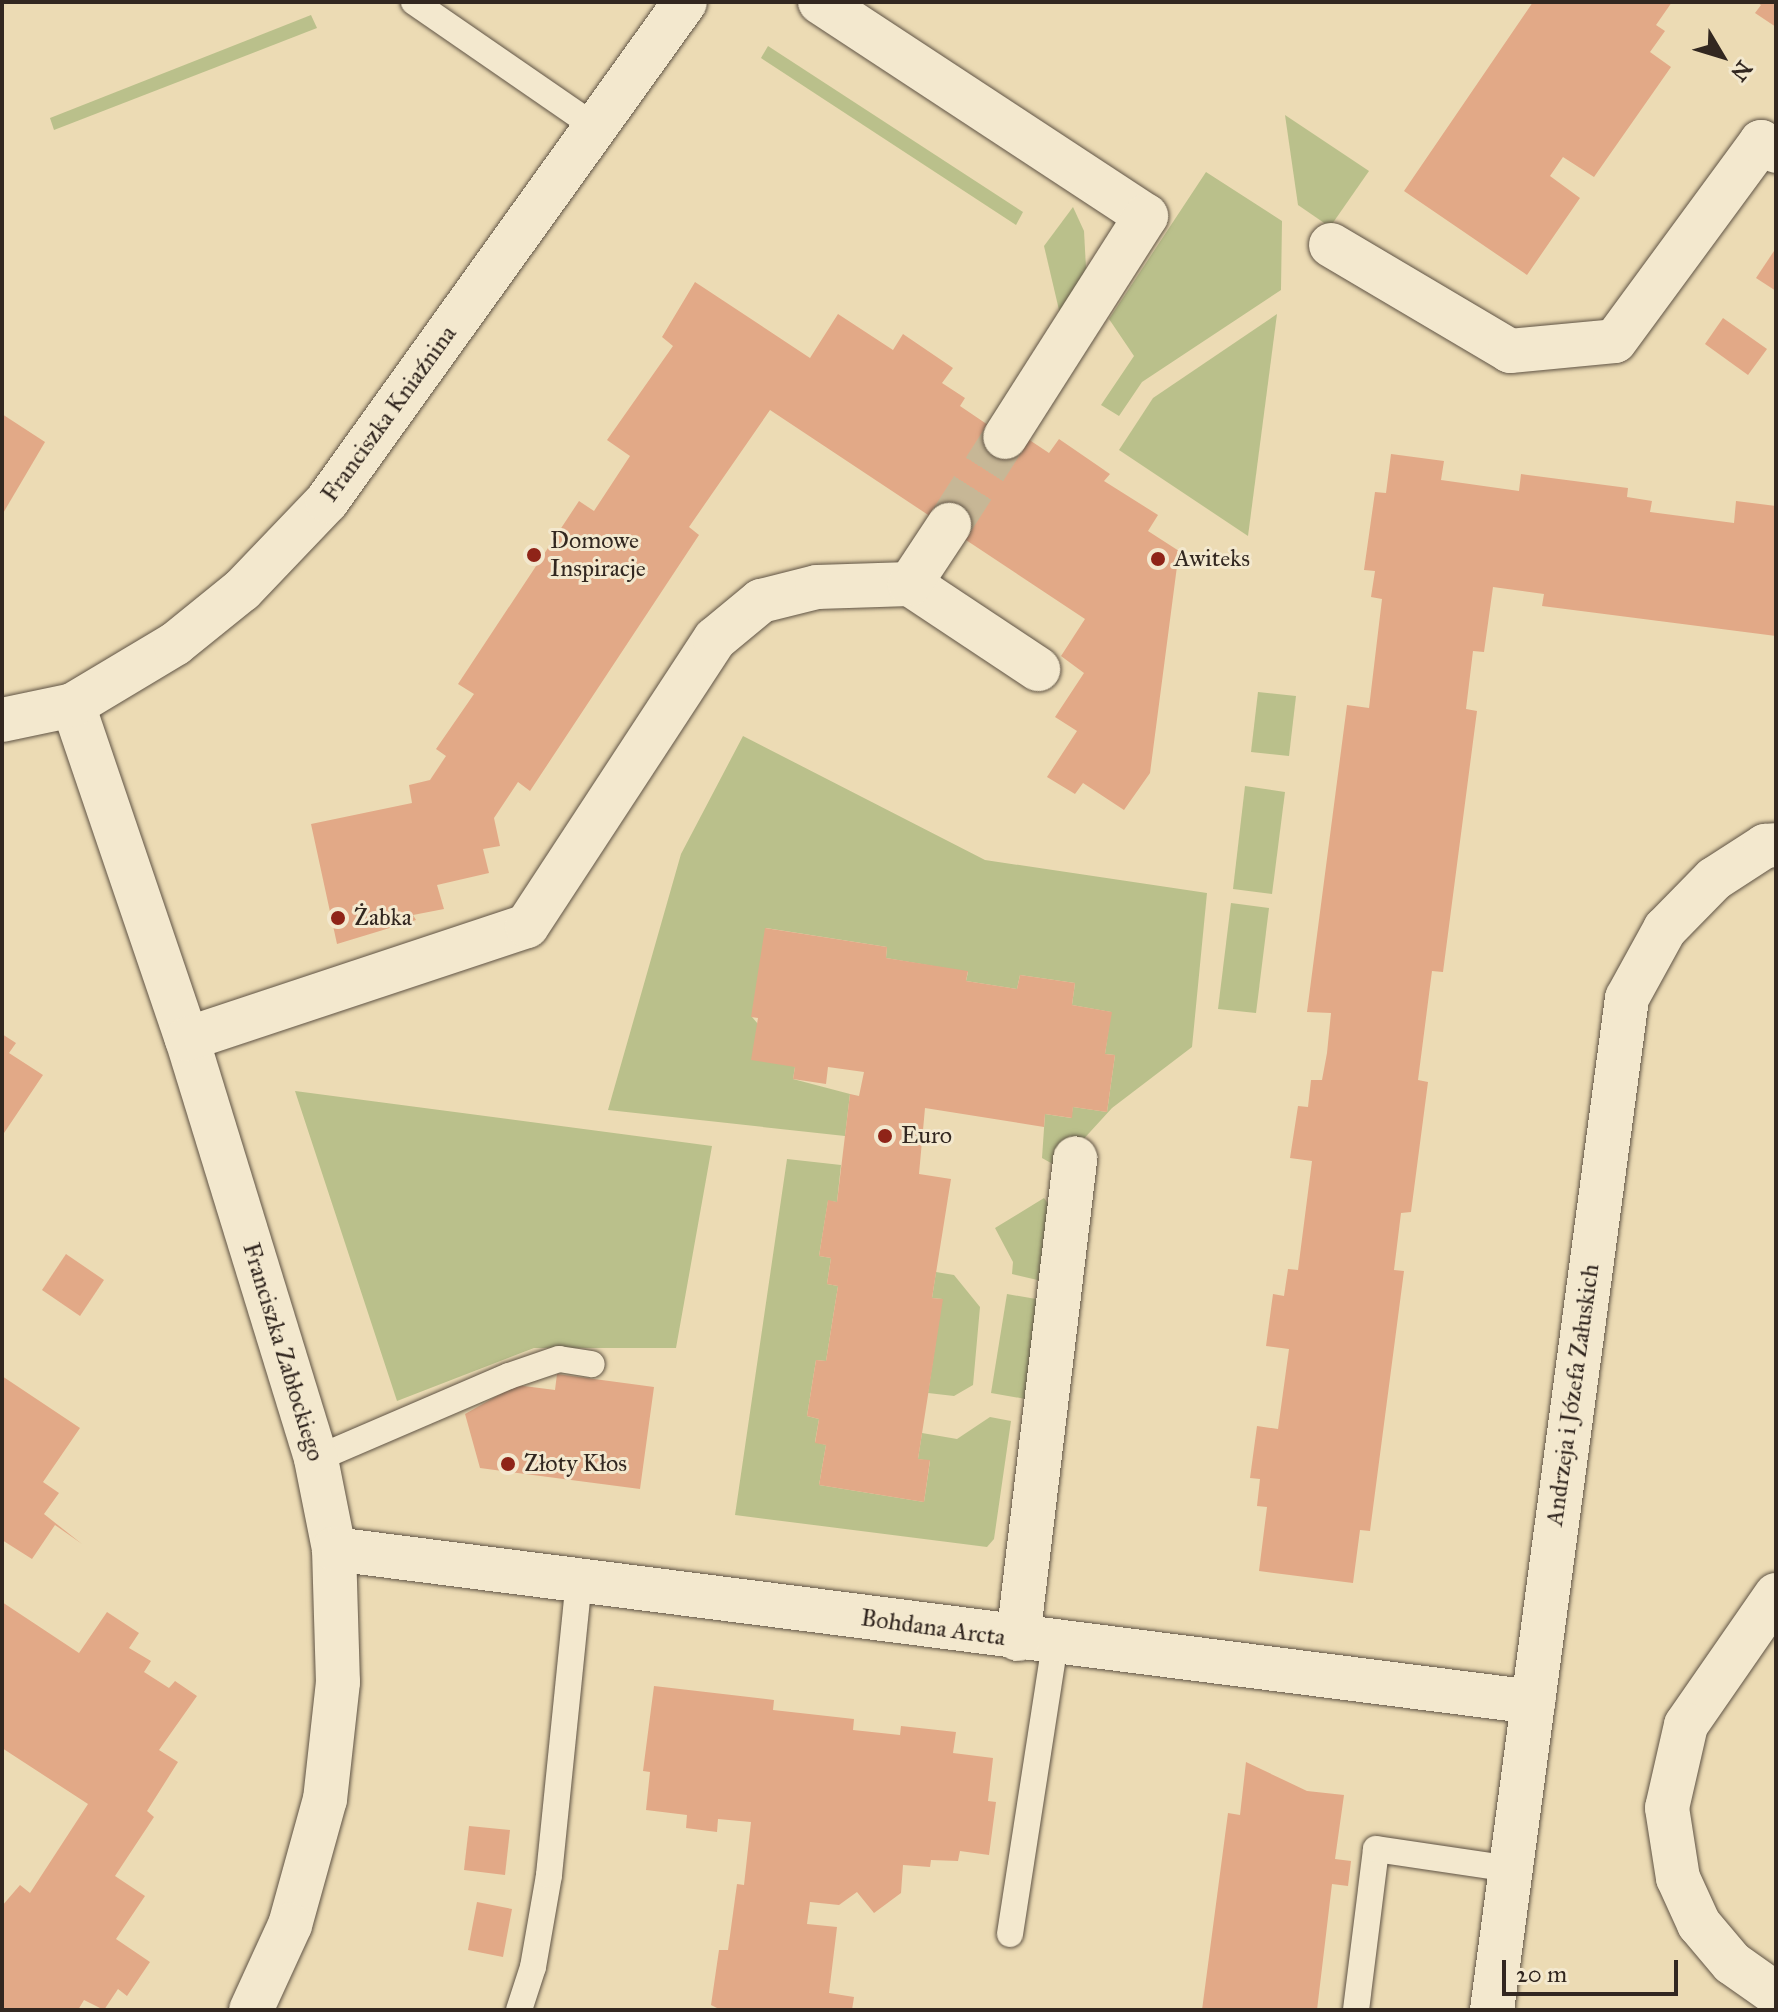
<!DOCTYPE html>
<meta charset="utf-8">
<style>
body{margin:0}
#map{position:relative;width:1778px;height:2012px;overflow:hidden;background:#ecdbb4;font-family:"IM FELL Great Primer",serif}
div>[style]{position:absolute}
.green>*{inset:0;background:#bac08b}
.building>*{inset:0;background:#e2a987}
.minor-tunnel>*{height:44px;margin-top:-22px;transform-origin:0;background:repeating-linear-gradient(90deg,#c7b796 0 44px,transparent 0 66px)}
.roads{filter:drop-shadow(0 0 2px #605445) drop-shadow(0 0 2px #605445)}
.service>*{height:26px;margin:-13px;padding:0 13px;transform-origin:13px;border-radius:13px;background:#f3e8ce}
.minor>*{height:44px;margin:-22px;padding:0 22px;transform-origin:22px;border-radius:22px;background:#f3e8ce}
.dots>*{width:22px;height:22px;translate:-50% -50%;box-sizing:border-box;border:4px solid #f3e8ce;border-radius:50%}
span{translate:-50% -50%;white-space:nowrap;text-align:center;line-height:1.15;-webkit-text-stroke:6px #f3e8ce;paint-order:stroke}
.street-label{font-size:24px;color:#322720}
.poi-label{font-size:24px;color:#322720}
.left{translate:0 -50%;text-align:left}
.frame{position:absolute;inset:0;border:4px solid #322720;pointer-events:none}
.north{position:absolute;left:1682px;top:16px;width:80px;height:80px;-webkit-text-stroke:6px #f3e8ce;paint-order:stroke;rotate:128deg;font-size:22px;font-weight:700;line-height:32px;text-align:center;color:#322720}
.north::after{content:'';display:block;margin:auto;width:28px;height:36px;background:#322720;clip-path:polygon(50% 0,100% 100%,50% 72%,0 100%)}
.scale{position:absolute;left:1502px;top:1960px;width:176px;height:36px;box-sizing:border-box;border:4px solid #322720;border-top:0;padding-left:10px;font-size:24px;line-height:28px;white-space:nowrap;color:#322720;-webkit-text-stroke:6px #f3e8ce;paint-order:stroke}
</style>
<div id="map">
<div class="green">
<div style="clip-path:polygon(311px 15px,317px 28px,54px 130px,50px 118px)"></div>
<div style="clip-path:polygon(768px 46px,1023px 212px,1016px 225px,761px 58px)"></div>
<div style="clip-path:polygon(1285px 115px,1369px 171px,1330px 227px,1298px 205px)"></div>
<div style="clip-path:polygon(1206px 172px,1282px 221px,1281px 290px,1142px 382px,1119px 416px,1101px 405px,1134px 356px,1109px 319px)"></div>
<div style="clip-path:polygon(1073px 207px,1084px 231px,1086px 268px,1063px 327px,1044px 246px)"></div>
<div style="clip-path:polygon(1277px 314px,1248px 536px,1119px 450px,1153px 398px)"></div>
<div style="clip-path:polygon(1258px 692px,1296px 696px,1289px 756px,1251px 752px)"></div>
<div style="clip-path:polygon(743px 736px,985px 860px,1207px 893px,1192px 1047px,1112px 1108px,1058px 1167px,1042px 1158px,1045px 1114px,1071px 1118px,1073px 1107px,1107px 1112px,1115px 1055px,1105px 1054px,1111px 1012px,1072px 1005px,1075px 983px,1020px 975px,1017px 989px,966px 981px,968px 972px,886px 958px,887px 947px,766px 928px,752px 1017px,795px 1067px,793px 1079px,850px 1094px,845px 1136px,608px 1110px,681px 854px)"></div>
<div style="clip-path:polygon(1245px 786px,1285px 792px,1272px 894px,1233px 889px)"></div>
<div style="clip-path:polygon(1231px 903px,1269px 908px,1256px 1013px,1218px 1009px)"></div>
<div style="clip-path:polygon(295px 1091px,712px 1146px,676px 1348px,534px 1348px,397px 1401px)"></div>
<div style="clip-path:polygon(787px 1159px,841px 1165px,837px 1202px,828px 1201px,819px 1256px,831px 1258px,827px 1284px,838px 1286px,826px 1361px,816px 1360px,807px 1416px,819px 1419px,815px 1442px,826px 1445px,819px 1485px,924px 1502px,930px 1461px,918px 1459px,922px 1433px,957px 1439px,990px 1417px,1011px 1421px,994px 1539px,987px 1547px,735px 1515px)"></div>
<div style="clip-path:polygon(1044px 1198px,1051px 1208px,1046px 1282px,1012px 1274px,1013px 1262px,995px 1228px)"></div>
<div style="clip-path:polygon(936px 1272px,954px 1275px,980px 1307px,973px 1385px,954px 1396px,928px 1393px,942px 1299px,932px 1298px)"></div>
<div style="clip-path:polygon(1007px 1294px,1042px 1300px,1026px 1399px,991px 1393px)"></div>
</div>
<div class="building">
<div style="clip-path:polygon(1533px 2px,1672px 2px,1656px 25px,1665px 31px,1650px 52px,1671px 67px,1594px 177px,1563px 157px,1550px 176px,1580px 198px,1527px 275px,1404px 191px)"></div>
<div style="clip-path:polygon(1756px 2px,1776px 2px,1776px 27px,1755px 13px,1761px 5px)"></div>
<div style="clip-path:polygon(1776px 248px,1776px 291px,1756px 278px)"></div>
<div style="clip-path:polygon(695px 282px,810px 358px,838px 314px,893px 350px,903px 334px,953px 368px,942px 383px,965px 398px,960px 406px,1022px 448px,1028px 439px,1049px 453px,1059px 439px,1110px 474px,1104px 481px,1158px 515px,1148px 531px,1179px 551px,1150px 773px,1124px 810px,1083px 783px,1075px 794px,1047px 777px,1077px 731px,1055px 717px,1084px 673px,1061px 656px,1085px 619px,770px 410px,689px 527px,699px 535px,530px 791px,518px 782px,494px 818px,500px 846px,483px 849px,489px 873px,437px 885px,444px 909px,413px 915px,416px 920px,337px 944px,311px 824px,412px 803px,409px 785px,430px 780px,446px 756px,436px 749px,474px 694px,458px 684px,579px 501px,594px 511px,630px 456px,607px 440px,673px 346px,662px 337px)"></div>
<div style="clip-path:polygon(1723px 318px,1767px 349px,1748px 375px,1705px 344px)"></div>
<div style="clip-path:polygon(2px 414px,45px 442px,2px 515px)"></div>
<div style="clip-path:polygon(1391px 454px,1444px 461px,1441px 480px,1519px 491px,1521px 474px,1628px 488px,1627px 497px,1652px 501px,1650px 512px,1734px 523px,1736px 501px,1776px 506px,1776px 636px,1542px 606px,1544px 594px,1493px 587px,1484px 652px,1473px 651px,1466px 709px,1477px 711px,1443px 972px,1432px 971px,1418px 1080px,1428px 1082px,1411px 1212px,1401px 1213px,1394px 1270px,1404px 1271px,1370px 1531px,1360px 1530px,1353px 1583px,1259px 1571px,1267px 1507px,1257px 1506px,1260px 1479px,1250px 1478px,1257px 1426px,1278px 1429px,1289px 1349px,1266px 1346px,1273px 1294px,1284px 1296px,1288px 1269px,1298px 1270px,1312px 1161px,1290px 1158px,1298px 1106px,1308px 1107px,1311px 1080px,1322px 1080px,1327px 1053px,1331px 1013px,1307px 1012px,1347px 705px,1369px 708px,1382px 599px,1371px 597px,1375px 571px,1364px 570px,1375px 492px,1386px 493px)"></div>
<div style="clip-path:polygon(765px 928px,887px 947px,886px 958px,968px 971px,966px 981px,1017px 989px,1020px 975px,1075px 983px,1072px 1005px,1112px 1012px,1105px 1054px,1115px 1055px,1107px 1112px,1073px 1107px,1072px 1118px,1045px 1114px,1044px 1127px,925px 1108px,919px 1174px,951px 1179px,932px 1298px,943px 1299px,918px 1459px,930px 1460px,924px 1502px,819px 1485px,826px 1445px,815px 1443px,819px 1419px,807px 1416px,816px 1360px,826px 1361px,838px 1286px,827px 1284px,831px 1258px,819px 1256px,828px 1200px,837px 1202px,850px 1094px,859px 1096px,864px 1072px,828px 1067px,826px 1084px,793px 1079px,795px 1067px,751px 1060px,758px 1018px,751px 1017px)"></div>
<div style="clip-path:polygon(2px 1034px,16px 1043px,9px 1053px,43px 1075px,2px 1136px)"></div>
<div style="clip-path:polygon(66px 1254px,104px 1280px,80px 1316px,42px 1290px)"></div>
<div style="clip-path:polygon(557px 1374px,654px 1387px,640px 1489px,480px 1468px,465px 1414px,516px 1385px,555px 1390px)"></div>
<div style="clip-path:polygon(2px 1376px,80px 1428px,43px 1482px,59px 1493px,44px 1514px,82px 1544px,55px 1525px,32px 1559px,2px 1540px)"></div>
<div style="clip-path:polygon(2px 1602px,79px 1653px,107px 1612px,139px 1633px,129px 1648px,151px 1661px,144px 1672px,169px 1688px,175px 1681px,197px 1696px,159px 1750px,178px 1762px,147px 1811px,154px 1817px,115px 1876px,145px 1896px,116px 1939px,150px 1962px,127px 1996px,118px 1989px,104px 2010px,84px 2000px,78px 2010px,2px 2010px,2px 1906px,20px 1885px,30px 1893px,88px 1804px,2px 1748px)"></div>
<div style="clip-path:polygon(654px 1686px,774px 1700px,773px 1710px,854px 1719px,853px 1730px,900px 1735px,901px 1726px,956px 1732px,953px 1753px,993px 1758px,988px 1801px,996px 1802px,989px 1855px,960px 1851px,958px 1861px,931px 1860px,930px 1867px,903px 1865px,901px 1893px,874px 1913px,857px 1892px,839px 1905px,810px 1902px,807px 1924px,837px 1927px,829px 1993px,854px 1997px,852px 2010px,721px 2010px,711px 2005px,719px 1950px,728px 1950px,737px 1884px,744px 1885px,751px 1822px,718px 1819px,717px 1832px,686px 1828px,687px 1815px,646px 1810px,650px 1772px,643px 1771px)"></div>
<div style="clip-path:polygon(1246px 1762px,1307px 1791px,1344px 1795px,1335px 1859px,1351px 1861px,1348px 1886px,1332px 1884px,1317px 2010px,1202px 2010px,1228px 1813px,1240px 1815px)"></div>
<div style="clip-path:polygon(469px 1826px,510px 1830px,505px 1875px,464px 1870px)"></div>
<div style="clip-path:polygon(477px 1902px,512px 1909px,503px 1957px,468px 1950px)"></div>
</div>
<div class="minor-tunnel">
<div style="left:949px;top:525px;width:104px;rotate:-57.5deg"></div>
</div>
<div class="roads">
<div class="service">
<div style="left:414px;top:2px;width:220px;rotate:34.6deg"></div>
<div style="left:316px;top:1459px;width:210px;rotate:-23.3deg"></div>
<div style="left:509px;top:1376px;width:53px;rotate:-18.8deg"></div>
<div style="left:559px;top:1359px;width:33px;rotate:9deg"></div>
<div style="left:1010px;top:1934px;width:294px;rotate:-81.2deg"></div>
<div style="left:519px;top:2010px;width:45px;rotate:-72deg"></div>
<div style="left:533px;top:1967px;width:93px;rotate:-80.1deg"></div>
<div style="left:549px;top:1875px;width:296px;rotate:-84.2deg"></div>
<div style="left:1356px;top:2010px;width:162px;rotate:-82.9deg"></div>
<div style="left:1376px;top:1849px;width:136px;rotate:8.4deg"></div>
</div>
<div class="minor">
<div style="left:820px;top:2px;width:390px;rotate:33.3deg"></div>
<div style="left:1146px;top:216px;width:262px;rotate:122.5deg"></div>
<div style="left:1331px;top:245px;width:208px;rotate:30.6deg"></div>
<div style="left:1510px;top:351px;width:105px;rotate:-5.4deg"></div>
<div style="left:1615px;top:341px;width:247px;rotate:-53.7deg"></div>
<div style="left:1761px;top:142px;width:17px;rotate:31deg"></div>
<div style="left:910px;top:584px;width:154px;rotate:33.6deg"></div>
<div style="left:73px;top:705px;width:353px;rotate:71.2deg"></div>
<div style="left:187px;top:1039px;width:439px;rotate:72.9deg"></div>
<div style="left:316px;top:1459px;width:92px;rotate:78.7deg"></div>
<div style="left:334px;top:1549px;width:133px;rotate:88.3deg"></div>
<div style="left:338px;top:1682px;width:118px;rotate:96.3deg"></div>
<div style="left:325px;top:1799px;width:131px;rotate:105.5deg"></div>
<div style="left:290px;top:1925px;width:94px;rotate:114.6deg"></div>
<div style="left:2px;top:720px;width:73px;rotate:-11.9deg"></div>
<div style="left:73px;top:705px;width:119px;rotate:-30.9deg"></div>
<div style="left:175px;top:644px;width:86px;rotate:-38.9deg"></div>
<div style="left:242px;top:590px;width:123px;rotate:-46.3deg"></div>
<div style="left:327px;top:501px;width:614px;rotate:-54.34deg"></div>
<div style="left:187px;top:1039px;width:358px;rotate:-18.4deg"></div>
<div style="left:527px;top:926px;width:343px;rotate:-56.8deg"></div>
<div style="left:715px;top:639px;width:60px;rotate:-39.6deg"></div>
<div style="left:761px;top:601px;width:58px;rotate:-14deg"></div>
<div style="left:817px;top:587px;width:93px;rotate:-1.8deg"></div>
<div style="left:910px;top:584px;width:71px;rotate:-56.5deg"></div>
<div style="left:334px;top:1549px;width:1209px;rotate:7.27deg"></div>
<div style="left:1776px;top:1595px;width:158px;rotate:124.7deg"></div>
<div style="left:1686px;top:1725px;width:85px;rotate:102.9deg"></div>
<div style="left:1667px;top:1808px;width:71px;rotate:81.1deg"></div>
<div style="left:1678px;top:1878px;width:51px;rotate:65.5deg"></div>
<div style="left:1699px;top:1924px;width:51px;rotate:49.8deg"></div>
<div style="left:1732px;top:1963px;width:54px;rotate:35.2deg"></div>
<div style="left:1018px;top:1639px;width:484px;rotate:-83.2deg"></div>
<div style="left:1492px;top:2010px;width:1021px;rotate:-82.4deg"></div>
<div style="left:1627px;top:998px;width:79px;rotate:-61.2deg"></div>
<div style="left:1665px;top:929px;width:70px;rotate:-45.6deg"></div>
<div style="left:1714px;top:879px;width:61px;rotate:-32.9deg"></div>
<div style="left:1765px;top:846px;width:11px;rotate:-5deg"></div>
</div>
</div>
<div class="dots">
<div style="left:534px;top:555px;background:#8f2418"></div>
<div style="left:1158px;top:559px;background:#8f2418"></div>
<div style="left:338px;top:918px;background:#8f2418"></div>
<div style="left:885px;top:1136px;background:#8f2418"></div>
<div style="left:508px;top:1464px;background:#8f2418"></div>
</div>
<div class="street-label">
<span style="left:389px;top:414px;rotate:-54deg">Franciszka Kniaźnina</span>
<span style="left:283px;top:1352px;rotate:73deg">Franciszka Zabłockiego</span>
<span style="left:1573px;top:1395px;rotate:-82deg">Andrzeja i Józefa Załuskich</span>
<span style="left:933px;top:1628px;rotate:8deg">Bohdana Arcta</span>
</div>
<div class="poi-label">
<span class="left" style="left:550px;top:555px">Domowe<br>Inspiracje</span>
<span class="left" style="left:1174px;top:559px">Awiteks</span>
<span class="left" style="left:354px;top:918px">Żabka</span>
<span class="left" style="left:901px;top:1136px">Euro</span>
<span class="left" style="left:524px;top:1464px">Złoty Kłos</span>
</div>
<div class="frame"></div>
<div class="north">N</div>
<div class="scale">20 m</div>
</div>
